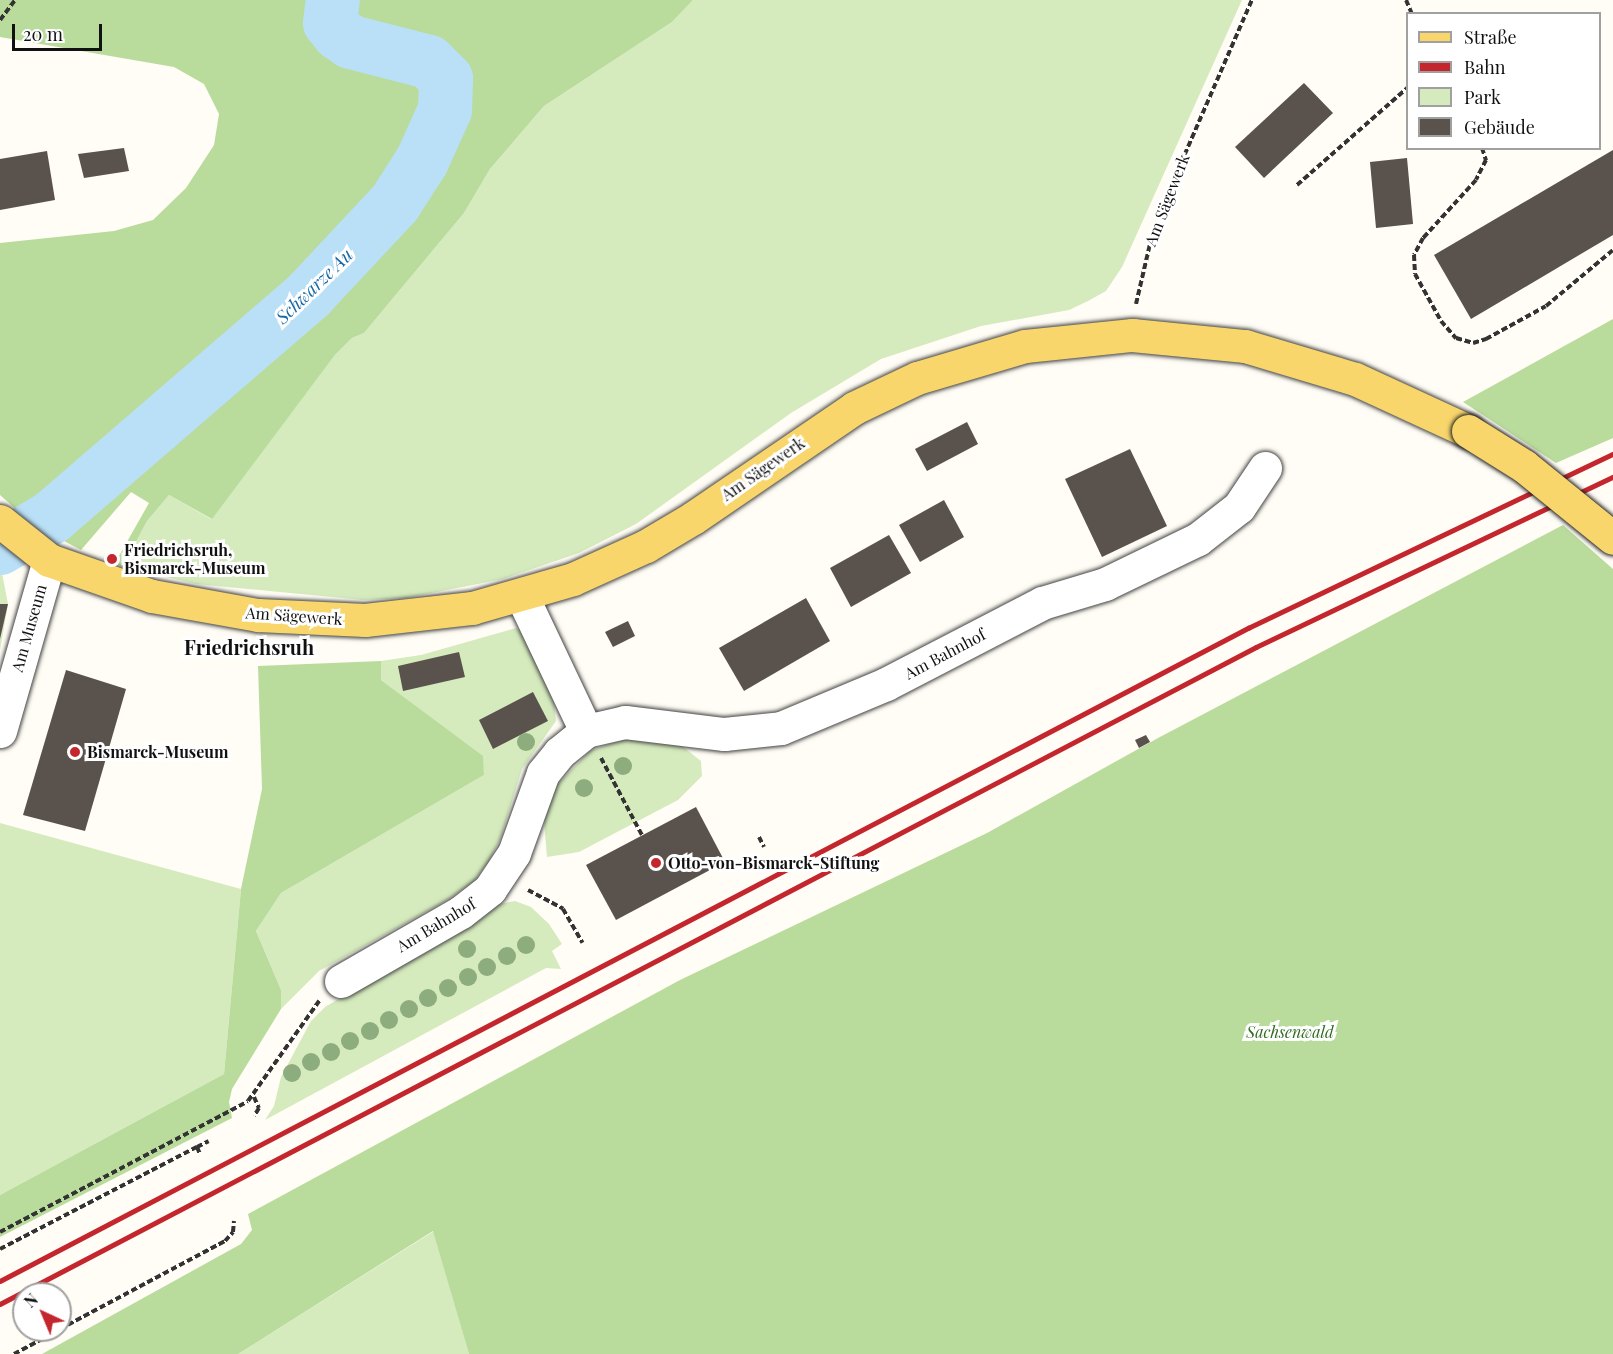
<!DOCTYPE html>
<meta charset="utf-8">
<style>
body{margin:0}
#map{position:relative;width:1613px;height:1354px;overflow:hidden;background:#fffdf5;font-family:"Playfair Display",serif}
div>[style]{position:absolute}
.green>*{inset:0;background:#d5ebbd}
.forest>*{inset:0;background:#b9dc9c}
.river>*{height:54px;margin:-27px;padding:0 27px;transform-origin:27px;border-radius:27px;background:#b9e0f7}
.building>*{inset:0;background:#5a524d}
.path>*{height:4px;margin-top:-2px;transform-origin:0;background:repeating-linear-gradient(90deg,#333 0 6px,transparent 0 9px)}
.roads{filter:drop-shadow(0 0 2px #444) drop-shadow(0 0 2px #444)}
.minor>*{height:33px;margin:-16.5px;padding:0 16.5px;transform-origin:16.5px;border-radius:16.5px;background:#fff}
.major>*{height:33px;margin:-16.5px;padding:0 16.5px;transform-origin:16.5px;border-radius:16.5px;background:#f9d66b}
.rail>*{height:4.5px;margin:-2.25px;padding:0 2.25px;transform-origin:2.25px;border-radius:2.25px;background:#c4262e}
.bridges{filter:drop-shadow(0 0 2px #222) drop-shadow(0 0 2px #222)}
.major-bridge>*{height:33px;margin:-16.5px;padding:0 16.5px;transform-origin:16.5px;border-radius:16.5px;background:#f9d66b}
.trees>*{width:18px;height:18px;margin:-9px;border-radius:50%;background:#8dad7f}
.dots>*{width:16px;height:16px;translate:-50% -50%;box-sizing:border-box;border:3px solid #fff;border-radius:50%}
span{translate:-50% -50%;white-space:nowrap;text-align:center;line-height:1.15;-webkit-text-stroke:6px #fff;paint-order:stroke}
.street-label{font-size:16px;color:#111}
.poi-label{font-size:16px;color:#111;font-weight:700}
.left{translate:0 -50%;text-align:left}
.park-label{font-size:16px;color:#2f6b1f;font-style:italic}
.water-label{font-size:18px;color:#1768a6;font-style:italic}
.quarter-label{font-size:20px;color:#111;font-weight:700}
.legend{position:absolute;left:1406px;top:12px;width:195px;height:138px;box-sizing:border-box;background:#fff;border:2px solid #a0a0a0;margin:0;padding:8px 10px;list-style:none;font-size:18px;color:#111}
.legend li{display:flex;align-items:center;gap:12px;height:30px}
.legend b{width:30px;border:2px solid #a0a0a0}
.north{position:absolute;left:12px;top:1282px;width:60px;height:60px;box-sizing:border-box;background:#fff;border:2px solid #a0a0a0;border-radius:50%;rotate:316deg;font-size:16px;font-weight:700;line-height:24px;text-align:center;color:#111}
.north::after{content:'';display:block;margin:auto;width:21px;height:27px;background:#c4262e;clip-path:polygon(50% 0,100% 100%,50% 72%,0 100%)}
.scale{position:absolute;left:12px;top:24px;width:90px;height:27px;box-sizing:border-box;border:3px solid #111;border-top:0;padding-left:8px;font-size:18px;line-height:21px;white-space:nowrap;color:#111;-webkit-text-stroke:4px #fff;paint-order:stroke}
</style>
<div id="map">
<div class="green">
<div style="clip-path:polygon(693px 0,1242px 0,1122px 267px,1106px 291px,1088px 301px,1069px 310px,981px 326px,881px 359px,791px 413px,636px 524px,579px 553px,503px 579px,406px 598px,363px 600px,196px 584px,123px 567px,147px 521px,169px 495px,211px 519px,335px 355px,352px 338px,364px 333px,464px 213px,490px 169px,544px 106px,672px 22px)"></div>
<div style="clip-path:polygon(0 563px,8px 604px,0 650px)"></div>
<div style="clip-path:polygon(516px 628px,527px 636px,554px 703px,556px 721px,522px 769px,501px 837px,489px 861px,474px 881px,449px 899px,319px 971px,281px 1009px,281px 990px,256px 931px,281px 893px,484px 775px,482px 756px,381px 680px,381px 661px,421px 655px)"></div>
<div style="clip-path:polygon(626px 738px,682px 746px,701px 761px,702px 776px,678px 800px,579px 852px,547px 857px,544px 821px,556px 786px,590px 751px)"></div>
<div style="clip-path:polygon(0 823px,241px 889px,224px 1074px,0 1195px)"></div>
<div style="clip-path:polygon(515px 901px,531px 907px,549px 924px,562px 944px,552px 951px,561px 969px,546px 968px,265px 1120px,274px 1106px,281px 1077px,311px 1021px,325px 1007px,499px 904px)"></div>
<div style="clip-path:polygon(434px 1231px,469px 1354px,238px 1354px)"></div>
</div>
<div class="forest">
<div style="clip-path:polygon(0 0,693px 0,672px 22px,544px 106px,490px 169px,464px 213px,364px 333px,352px 338px,335px 355px,212px 519px,169px 495px,147px 521px,123px 567px,115px 563px,149px 503px,131px 492px,81px 550px,34px 525px,0 495px,0 243px,114px 231px,153px 220px,186px 188px,214px 145px,219px 114px,204px 84px,174px 67px,0 37px)"></div>
<div style="clip-path:polygon(1613px 319px,1613px 438px,1556px 463px,1463px 402px)"></div>
<div style="clip-path:polygon(1563px 525px,1613px 569px,1613px 1354px,469px 1354px,433px 1231px,238px 1354px,42px 1354px,241px 1244px,252px 1230px,248px 1214px,680px 980px,987px 833px,1158px 738px)"></div>
<div style="clip-path:polygon(381px 661px,381px 680px,483px 756px,484px 775px,281px 893px,256px 931px,281px 990px,281px 1009px,232px 1089px,229px 1102px,232px 1118px,0 1237px,0 1195px,224px 1074px,241px 889px,262px 789px,258px 666px)"></div>
</div>
<div class="river">
<div style="left:0;top:548px;width:61px;rotate:-30.8deg"></div>
<div style="left:52px;top:517px;width:340px;rotate:-40.8deg"></div>
<div style="left:309px;top:295px;width:126px;rotate:-46.9deg"></div>
<div style="left:395px;top:203px;width:50px;rotate:-57.3deg"></div>
<div style="left:422px;top:161px;width:56px;rotate:-65.7deg"></div>
<div style="left:445px;top:110px;width:31px;rotate:-88deg"></div>
<div style="left:446px;top:79px;width:24px;rotate:-135deg"></div>
<div style="left:429px;top:62px;width:81px;rotate:-165.6deg"></div>
<div style="left:351px;top:42px;width:14px;rotate:-146deg"></div>
<div style="left:339px;top:34px;width:14px;rotate:-129deg"></div>
<div style="left:330px;top:23px;width:23px;rotate:-83deg"></div>
</div>
<div class="building">
<div style="clip-path:polygon(1304px 83px,1333px 113px,1264px 178px,1235px 147px)"></div>
<div style="clip-path:polygon(124px 148px,129px 171px,84px 178px,78px 154px)"></div>
<div style="clip-path:polygon(1613px 150px,1613px 235px,1471px 319px,1434px 255px)"></div>
<div style="clip-path:polygon(47px 151px,55px 200px,0 210px,0 159px)"></div>
<div style="clip-path:polygon(1407px 158px,1413px 224px,1376px 228px,1370px 162px)"></div>
<div style="clip-path:polygon(967px 422px,978px 444px,927px 471px,915px 449px)"></div>
<div style="clip-path:polygon(1130px 449px,1167px 526px,1102px 557px,1065px 479px)"></div>
<div style="clip-path:polygon(944px 500px,964px 537px,920px 562px,899px 525px)"></div>
<div style="clip-path:polygon(889px 535px,911px 573px,851px 607px,830px 568px)"></div>
<div style="clip-path:polygon(806px 598px,830px 641px,744px 691px,719px 648px)"></div>
<div style="clip-path:polygon(0 604px,8px 604px,0 639px)"></div>
<div style="clip-path:polygon(628px 621px,635px 636px,613px 647px,605px 632px)"></div>
<div style="clip-path:polygon(459px 652px,465px 677px,403px 691px,398px 666px)"></div>
<div style="clip-path:polygon(66px 670px,126px 689px,85px 831px,23px 815px)"></div>
<div style="clip-path:polygon(533px 692px,548px 721px,493px 749px,479px 720px)"></div>
<div style="clip-path:polygon(1146px 735px,1150px 742px,1139px 748px,1135px 740px)"></div>
<div style="clip-path:polygon(696px 807px,725px 862px,616px 920px,586px 865px)"></div>
</div>
<div class="path">
<div style="left:1406px;top:0;width:15px;rotate:67deg"></div>
<div style="left:0;top:20px;width:25px;rotate:-53deg"></div>
<div style="left:1482px;top:148px;width:13px;rotate:72deg"></div>
<div style="left:1486px;top:160px;width:22px;rotate:117deg"></div>
<div style="left:1476px;top:180px;width:79px;rotate:132.4deg"></div>
<div style="left:1423px;top:238px;width:19px;rotate:118deg"></div>
<div style="left:1414px;top:255px;width:19px;rotate:87deg"></div>
<div style="left:1415px;top:274px;width:54px;rotate:61deg"></div>
<div style="left:1441px;top:321px;width:23px;rotate:49deg"></div>
<div style="left:1456px;top:338px;width:18px;rotate:16deg"></div>
<div style="left:1473px;top:343px;width:14px;rotate:-17deg"></div>
<div style="left:1486px;top:339px;width:68px;rotate:-28.8deg"></div>
<div style="left:1546px;top:306px;width:87px;rotate:-39.9deg"></div>
<div style="left:1297px;top:185px;width:148px;rotate:-41.4deg"></div>
<div style="left:1136px;top:304px;width:62px;rotate:-76.9deg"></div>
<div style="left:1150px;top:244px;width:87px;rotate:-69.1deg"></div>
<div style="left:1181px;top:163px;width:178px;rotate:-66.5deg"></div>
<div style="left:601px;top:758px;width:87px;rotate:62deg"></div>
<div style="left:759px;top:837px;width:11px;rotate:63deg"></div>
<div style="left:528px;top:890px;width:40px;rotate:28deg"></div>
<div style="left:563px;top:909px;width:39px;rotate:60deg"></div>
<div style="left:254px;top:1097px;width:12px;rotate:66deg"></div>
<div style="left:259px;top:1108px;width:9px;rotate:122deg"></div>
<div style="left:197px;top:1147px;width:13px;rotate:-27deg"></div>
<div style="left:0;top:1232px;width:280px;rotate:-27.8deg"></div>
<div style="left:248px;top:1101px;width:123px;rotate:-54.6deg"></div>
<div style="left:0;top:1249px;width:222px;rotate:-27.4deg"></div>
<div style="left:197px;top:1147px;width:8px;rotate:67deg"></div>
<div style="left:60px;top:1329px;width:187px;rotate:-28.1deg"></div>
<div style="left:225px;top:1241px;width:12px;rotate:-48deg"></div>
<div style="left:233px;top:1232px;width:11px;rotate:-85deg"></div>
<div style="left:14px;top:1354px;width:51px;rotate:-28.1deg"></div>
</div>
<div class="roads">
<div class="minor">
<div style="left:0;top:731px;width:178px;rotate:-74deg"></div>
<div style="left:586px;top:731px;width:40px;rotate:-13deg"></div>
<div style="left:625px;top:722px;width:100px;rotate:6.9deg"></div>
<div style="left:724px;top:734px;width:57px;rotate:-6deg"></div>
<div style="left:781px;top:728px;width:114px;rotate:-22.7deg"></div>
<div style="left:886px;top:684px;width:176px;rotate:-27.4deg"></div>
<div style="left:1042px;top:603px;width:66px;rotate:-16.8deg"></div>
<div style="left:1105px;top:584px;width:103px;rotate:-25.8deg"></div>
<div style="left:1198px;top:539px;width:52px;rotate:-38deg"></div>
<div style="left:1239px;top:507px;width:47px;rotate:-56.3deg"></div>
<div style="left:341px;top:981px;width:138px;rotate:-29.9deg"></div>
<div style="left:461px;top:912px;width:37px;rotate:-38deg"></div>
<div style="left:490px;top:889px;width:43px;rotate:-56.3deg"></div>
<div style="left:514px;top:853px;width:85px;rotate:-70.1deg"></div>
<div style="left:543px;top:773px;width:26px;rotate:-51deg"></div>
<div style="left:559px;top:753px;width:35px;rotate:-39deg"></div>
<div style="left:586px;top:731px;width:149px;rotate:-115.4deg"></div>
</div>
<div class="major">
<div style="left:0;top:521px;width:63px;rotate:38.5deg"></div>
<div style="left:49px;top:560px;width:109px;rotate:19.3deg"></div>
<div style="left:152px;top:596px;width:108px;rotate:10.2deg"></div>
<div style="left:258px;top:615px;width:107px;rotate:2.7deg"></div>
<div style="left:365px;top:620px;width:108px;rotate:-6.4deg"></div>
<div style="left:472px;top:608px;width:105px;rotate:-16deg"></div>
<div style="left:573px;top:579px;width:80px;rotate:-24.3deg"></div>
<div style="left:646px;top:546px;width:55px;rotate:-30.8deg"></div>
<div style="left:693px;top:518px;width:195px;rotate:-34.3deg"></div>
<div style="left:854px;top:408px;width:70px;rotate:-25.5deg"></div>
<div style="left:917px;top:378px;width:113px;rotate:-16.5deg"></div>
<div style="left:1025px;top:346px;width:108px;rotate:-5.9deg"></div>
<div style="left:1132px;top:335px;width:114px;rotate:5.6deg"></div>
<div style="left:1245px;top:346px;width:115px;rotate:16.7deg"></div>
<div style="left:1355px;top:379px;width:124px;rotate:24.7deg"></div>
</div>
</div>
<div class="rail">
<div style="left:0;top:1281px;width:1409px;rotate:-27.62deg"></div>
<div style="left:1248px;top:628px;width:404px;rotate:-25.5deg"></div>
<div style="left:0;top:1304px;width:1417px;rotate:-27.61deg"></div>
<div style="left:1256px;top:647px;width:395px;rotate:-25.5deg"></div>
</div>
<div class="bridges">
<div class="major-bridge">
<div style="left:1468px;top:431px;width:66px;rotate:32deg"></div>
<div style="left:1524px;top:466px;width:114px;rotate:39deg"></div>
</div>
</div>
<div class="trees">
<div style="left:526px;top:742px"></div>
<div style="left:623px;top:766px"></div>
<div style="left:584px;top:788px"></div>
<div style="left:526px;top:945px"></div>
<div style="left:467px;top:949px"></div>
<div style="left:507px;top:956px"></div>
<div style="left:487px;top:967px"></div>
<div style="left:468px;top:977px"></div>
<div style="left:448px;top:988px"></div>
<div style="left:428px;top:998px"></div>
<div style="left:409px;top:1009px"></div>
<div style="left:389px;top:1020px"></div>
<div style="left:370px;top:1031px"></div>
<div style="left:350px;top:1041px"></div>
<div style="left:331px;top:1052px"></div>
<div style="left:311px;top:1062px"></div>
<div style="left:292px;top:1073px"></div>
</div>
<div class="dots">
<div style="left:112px;top:559px;background:#c4262e"></div>
<div style="left:75px;top:752px;background:#c4262e"></div>
<div style="left:656px;top:863px;background:#c4262e"></div>
</div>
<div class="street-label">
<span style="left:1167px;top:200px;rotate:-69deg">Am Sägewerk</span>
<span style="left:763px;top:469px;rotate:-35deg">Am Sägewerk</span>
<span style="left:294px;top:616px;rotate:4deg">Am Sägewerk</span>
<span style="left:29px;top:628px;rotate:-74deg">Am Museum</span>
<span style="left:945px;top:654px;rotate:-28deg">Am Bahnhof</span>
<span style="left:436px;top:925px;rotate:-31deg">Am Bahnhof</span>
</div>
<div class="poi-label">
<span class="left" style="left:124px;top:559px">Friedrichsruh,<br>Bismarck-Museum</span>
<span class="left" style="left:87px;top:752px">Bismarck-Museum</span>
<span class="left" style="left:668px;top:863px">Otto-von-Bismarck-Stiftung</span>
</div>
<div class="park-label">
<span style="left:1290px;top:1032px">Sachsenwald</span>
</div>
<div class="water-label">
<span style="left:314px;top:286px;rotate:-44deg">Schwarze Au</span>
</div>
<div class="quarter-label">
<span style="left:249px;top:646px">Friedrichsruh</span>
</div>
<ul class="legend">
<li><b style="height:8px;background:#f9d66b"></b>Straße</li>
<li><b style="height:8px;background:#c4262e"></b>Bahn</li>
<li><b style="height:16px;background:#d5ebbd"></b>Park</li>
<li><b style="height:16px;background:#5a524d"></b>Gebäude</li>
</ul>
<div class="north">N</div>
<div class="scale">20 m</div>
</div>
